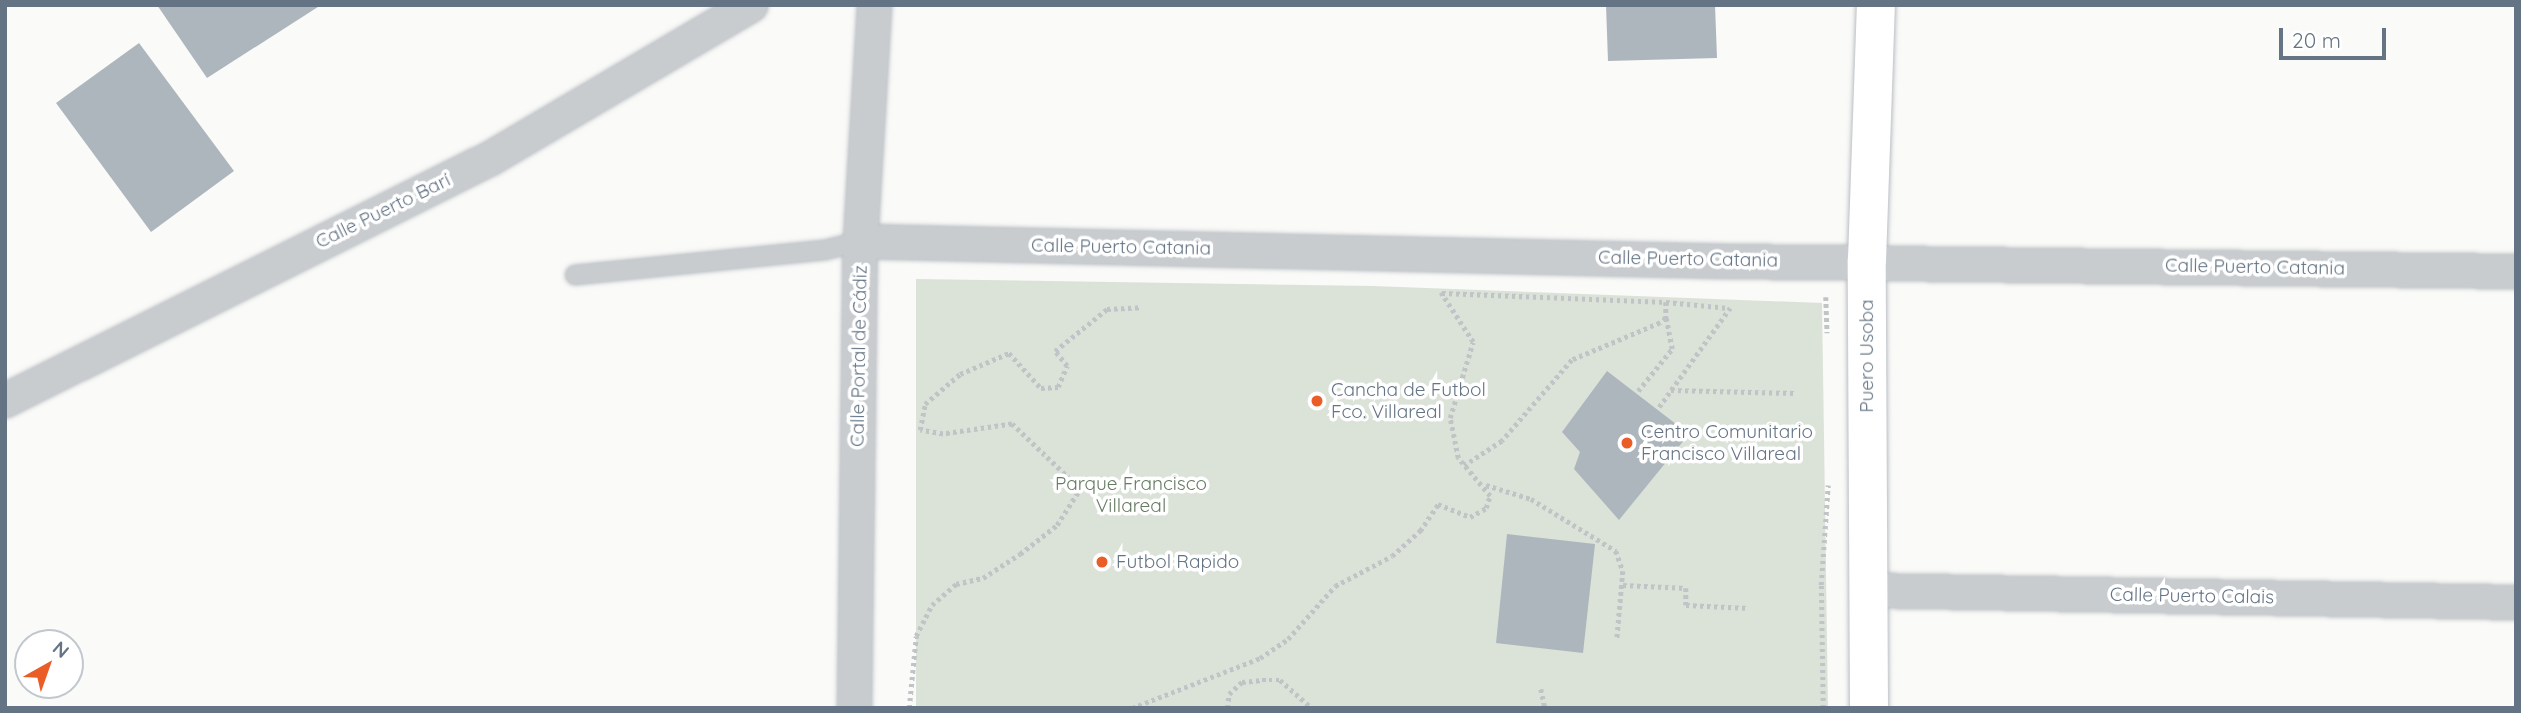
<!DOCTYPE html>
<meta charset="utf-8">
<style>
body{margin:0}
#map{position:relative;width:2521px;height:713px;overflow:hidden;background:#fafaf8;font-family:Quicksand,sans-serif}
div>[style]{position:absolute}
.green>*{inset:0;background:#dbe2d8}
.building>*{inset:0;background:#aeb6bd}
.path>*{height:4.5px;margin-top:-2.25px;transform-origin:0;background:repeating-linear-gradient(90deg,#c1c4c6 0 3.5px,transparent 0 7px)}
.roads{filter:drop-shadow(0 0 2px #babfc4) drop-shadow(0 0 2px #babfc4)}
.lane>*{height:18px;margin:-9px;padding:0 9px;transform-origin:9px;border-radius:9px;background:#c8cccf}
.street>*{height:33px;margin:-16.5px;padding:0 16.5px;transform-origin:16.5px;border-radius:16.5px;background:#c8cccf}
.secondary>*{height:38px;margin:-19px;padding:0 19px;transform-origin:19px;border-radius:19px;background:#fff}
.dots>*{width:19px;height:19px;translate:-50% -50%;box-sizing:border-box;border:4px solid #fff;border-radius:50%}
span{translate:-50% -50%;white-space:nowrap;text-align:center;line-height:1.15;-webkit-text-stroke:7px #fff;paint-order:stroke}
.street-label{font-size:19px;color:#647484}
.poi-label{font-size:19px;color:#647484}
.left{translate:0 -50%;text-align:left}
.park-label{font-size:19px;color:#667b63}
.frame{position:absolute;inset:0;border:7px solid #647484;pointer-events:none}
.north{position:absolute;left:14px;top:629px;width:70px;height:70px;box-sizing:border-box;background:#fff;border:2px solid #c1c7ce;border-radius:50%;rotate:40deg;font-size:19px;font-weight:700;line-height:28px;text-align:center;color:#647484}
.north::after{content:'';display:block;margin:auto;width:24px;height:32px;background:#ea5d27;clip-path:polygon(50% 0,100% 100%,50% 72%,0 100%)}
.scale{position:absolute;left:2279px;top:28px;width:107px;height:32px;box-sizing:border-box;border:4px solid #647484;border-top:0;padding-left:9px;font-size:21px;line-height:24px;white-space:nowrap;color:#647484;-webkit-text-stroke:5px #fff;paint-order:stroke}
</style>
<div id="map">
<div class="green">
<div style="clip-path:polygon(916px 279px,1373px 286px,1822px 303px,1828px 708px,916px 708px)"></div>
</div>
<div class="building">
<div style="clip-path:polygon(157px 5px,321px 5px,207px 78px)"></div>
<div style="clip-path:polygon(1606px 5px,1715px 5px,1717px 58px,1608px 61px)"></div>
<div style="clip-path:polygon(139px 43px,234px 171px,151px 232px,56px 103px)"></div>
<div style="clip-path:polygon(1607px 371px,1689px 434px,1619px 520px,1574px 469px,1580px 452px,1562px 432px)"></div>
<div style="clip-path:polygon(1507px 534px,1595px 544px,1583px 653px,1496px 643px)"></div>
</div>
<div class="path">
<div style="left:1442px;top:293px;width:224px;rotate:2.3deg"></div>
<div style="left:1666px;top:302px;width:16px;rotate:90deg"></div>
<div style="left:1666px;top:318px;width:8px;rotate:140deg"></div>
<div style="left:1660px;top:323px;width:95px;rotate:157.2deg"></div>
<div style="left:1572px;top:360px;width:107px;rotate:130.8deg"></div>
<div style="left:1502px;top:441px;width:45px;rotate:146.7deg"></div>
<div style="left:1826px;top:297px;width:36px;rotate:88deg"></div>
<div style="left:1666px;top:302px;width:63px;rotate:5.4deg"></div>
<div style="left:1671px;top:390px;width:124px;rotate:1.4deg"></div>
<div style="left:1638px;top:391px;width:54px;rotate:-51deg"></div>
<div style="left:1672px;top:349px;width:32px;rotate:-101deg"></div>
<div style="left:1659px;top:407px;width:122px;rotate:-54.4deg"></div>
<div style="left:1486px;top:485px;width:47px;rotate:17.3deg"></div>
<div style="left:1531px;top:499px;width:100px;rotate:31.5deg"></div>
<div style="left:1616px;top:551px;width:21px;rotate:71deg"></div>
<div style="left:1623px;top:571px;width:68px;rotate:95deg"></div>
<div style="left:1623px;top:585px;width:63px;rotate:2.7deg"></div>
<div style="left:1686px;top:588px;width:17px;rotate:90deg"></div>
<div style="left:1686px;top:605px;width:62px;rotate:2.8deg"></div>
<div style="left:1541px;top:689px;width:19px;rotate:78deg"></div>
<div style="left:909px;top:708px;width:72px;rotate:-84.4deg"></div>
<div style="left:916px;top:636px;width:35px;rotate:-63deg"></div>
<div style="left:932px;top:605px;width:32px;rotate:-41deg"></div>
<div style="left:956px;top:584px;width:28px;rotate:-13deg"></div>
<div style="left:983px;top:578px;width:44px;rotate:-33deg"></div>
<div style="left:1020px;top:554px;width:47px;rotate:-38.1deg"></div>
<div style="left:1057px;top:525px;width:43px;rotate:-57.4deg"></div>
<div style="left:1080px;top:489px;width:94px;rotate:-136.3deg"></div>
<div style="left:1012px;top:424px;width:70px;rotate:171.8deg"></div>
<div style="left:943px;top:434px;width:23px;rotate:-170deg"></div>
<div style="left:920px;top:430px;width:26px;rotate:-79deg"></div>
<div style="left:925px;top:404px;width:46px;rotate:-40.6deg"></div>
<div style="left:960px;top:374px;width:53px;rotate:-23.2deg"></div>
<div style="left:1009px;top:353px;width:47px;rotate:47.6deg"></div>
<div style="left:1041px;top:388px;width:17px;rotate:-3deg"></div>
<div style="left:1058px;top:387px;width:23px;rotate:-67deg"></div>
<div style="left:1067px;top:366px;width:19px;rotate:-129deg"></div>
<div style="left:1055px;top:351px;width:67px;rotate:-38.9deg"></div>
<div style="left:1107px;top:309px;width:34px;rotate:-3deg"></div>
<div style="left:1132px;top:708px;width:137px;rotate:-21.3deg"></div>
<div style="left:1260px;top:658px;width:34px;rotate:-34deg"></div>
<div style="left:1288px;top:639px;width:71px;rotate:-48.4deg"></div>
<div style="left:1335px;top:586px;width:64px;rotate:-27.8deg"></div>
<div style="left:1392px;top:556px;width:38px;rotate:-42deg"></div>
<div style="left:1420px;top:531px;width:32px;rotate:-56deg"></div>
<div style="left:1438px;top:504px;width:35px;rotate:22deg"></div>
<div style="left:1470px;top:517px;width:18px;rotate:-29deg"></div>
<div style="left:1486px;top:508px;width:13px;rotate:-72deg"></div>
<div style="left:1490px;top:496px;width:50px;rotate:-130.1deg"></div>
<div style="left:1458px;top:458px;width:41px;rotate:-101.3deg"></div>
<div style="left:1450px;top:418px;width:79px;rotate:-73.2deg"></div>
<div style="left:1473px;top:342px;width:59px;rotate:-123.1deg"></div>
<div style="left:1227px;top:708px;width:14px;rotate:-82deg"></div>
<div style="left:1229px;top:694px;width:18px;rotate:-43deg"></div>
<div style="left:1242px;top:682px;width:20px;rotate:-6deg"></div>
<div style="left:1262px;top:680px;width:18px"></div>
<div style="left:1280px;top:680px;width:43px;rotate:41.2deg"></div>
<div style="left:1823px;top:708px;width:123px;rotate:-90.9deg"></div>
<div style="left:1821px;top:585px;width:100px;rotate:-86deg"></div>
</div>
<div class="roads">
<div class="lane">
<div style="left:575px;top:275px;width:251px;rotate:-5.7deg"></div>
<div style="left:825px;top:250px;width:36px;rotate:-14deg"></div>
</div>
<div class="street">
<div style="left:860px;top:241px;width:870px;rotate:1.32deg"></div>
<div style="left:1730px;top:261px;width:786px;rotate:0.73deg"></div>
<div style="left:5px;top:400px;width:542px;rotate:-26.52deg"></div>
<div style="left:490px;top:158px;width:302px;rotate:-30.5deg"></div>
<div style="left:1868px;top:590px;width:648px;rotate:1.06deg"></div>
<div style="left:854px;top:708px;width:467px;rotate:-89.3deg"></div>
<div style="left:860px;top:241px;width:236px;rotate:-86.6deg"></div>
</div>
<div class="secondary">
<div style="left:1869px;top:708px;width:448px;rotate:-90.3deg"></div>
<div style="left:1867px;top:260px;width:255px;rotate:-88deg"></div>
</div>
</div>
<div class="dots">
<div style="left:1317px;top:401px;background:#ea5d27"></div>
<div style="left:1627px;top:443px;background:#ea5d27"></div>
<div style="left:1102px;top:562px;background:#ea5d27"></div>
</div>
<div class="street-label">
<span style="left:383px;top:211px;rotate:-26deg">Calle Puerto Barí</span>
<span style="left:1121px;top:247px;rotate:1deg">Calle Puerto Catania</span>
<span style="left:1688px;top:259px;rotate:1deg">Calle Puerto Catania</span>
<span style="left:2255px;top:267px;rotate:1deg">Calle Puerto Catania</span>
<span style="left:859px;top:356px;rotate:-89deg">Calle Portal de Cádiz</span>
<span style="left:1867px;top:356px;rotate:-90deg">Puero Usoba</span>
<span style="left:2192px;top:596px;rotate:1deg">Calle Puerto Calais</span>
</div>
<div class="poi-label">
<span class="left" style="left:1331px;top:401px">Cancha de Futbol<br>Fco. Villareal</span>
<span class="left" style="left:1641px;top:443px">Centro Comunitario<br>Francisco Villareal</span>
<span class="left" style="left:1116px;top:562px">Futbol Rapido</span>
</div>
<div class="park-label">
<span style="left:1131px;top:495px">Parque Francisco<br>Villareal</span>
</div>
<div class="frame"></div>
<div class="north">N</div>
<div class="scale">20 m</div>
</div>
